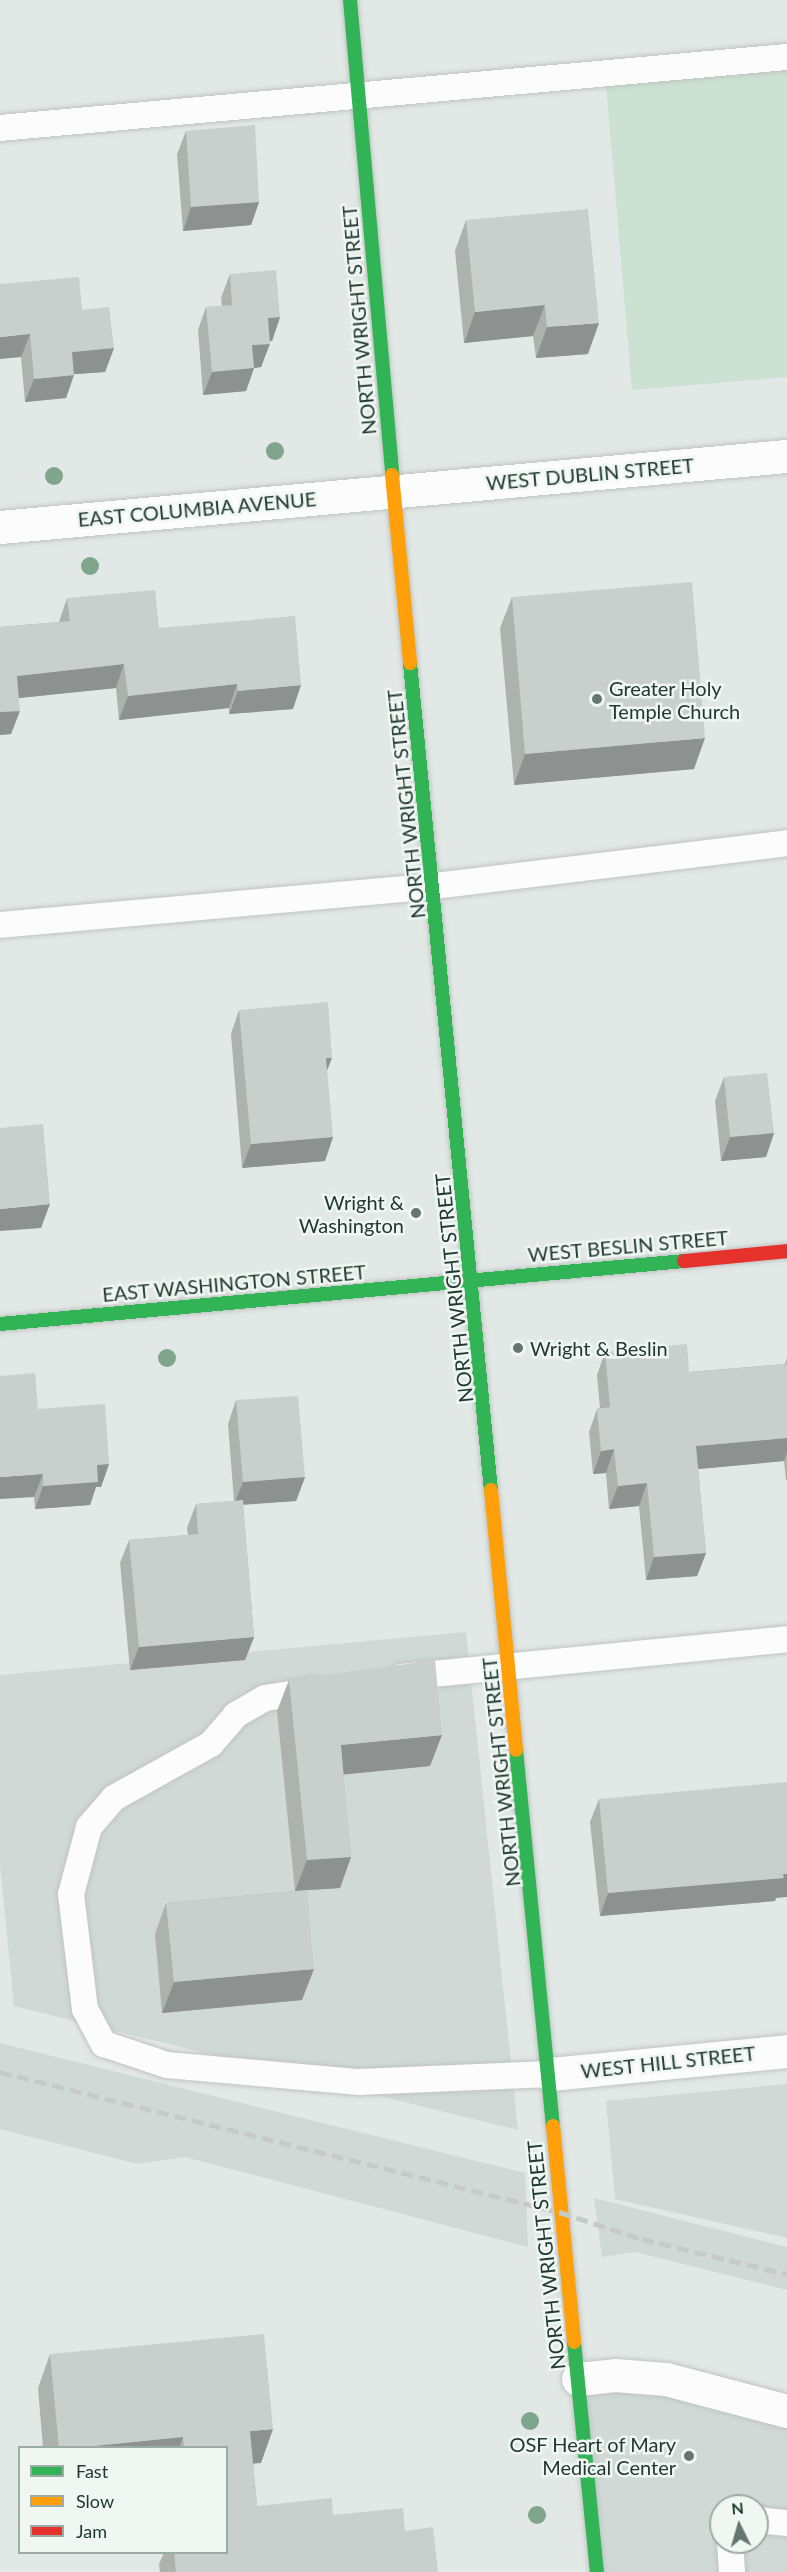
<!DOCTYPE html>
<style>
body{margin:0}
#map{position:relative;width:787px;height:2572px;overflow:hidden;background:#e2e8e5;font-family:Lato,sans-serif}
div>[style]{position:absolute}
.built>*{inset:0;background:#d0d9d5}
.green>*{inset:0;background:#cbe1d1}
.roads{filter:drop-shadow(0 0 2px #bfc4c2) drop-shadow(0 0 2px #bfc4c2)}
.lane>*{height:26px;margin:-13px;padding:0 13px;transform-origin:13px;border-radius:13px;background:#fbfcfb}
.street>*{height:33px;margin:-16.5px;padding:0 16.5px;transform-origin:16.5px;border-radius:16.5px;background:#fbfcfb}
.fast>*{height:14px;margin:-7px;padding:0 7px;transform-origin:7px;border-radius:7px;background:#30b455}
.slow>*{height:14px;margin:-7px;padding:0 7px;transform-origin:7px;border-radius:7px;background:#ff9f0a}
.jam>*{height:14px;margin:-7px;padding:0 7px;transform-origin:7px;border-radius:7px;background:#e5322d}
.rail>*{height:4.5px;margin-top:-2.25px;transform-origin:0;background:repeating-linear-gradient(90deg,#c6cac9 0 12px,transparent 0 18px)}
.trees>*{width:18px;height:18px;margin:-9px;border-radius:50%;background:#7fa58c}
.wall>*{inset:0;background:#adb2af}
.shaded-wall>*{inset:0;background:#8d918f}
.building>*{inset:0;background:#c9cfcc}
.dots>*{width:16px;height:16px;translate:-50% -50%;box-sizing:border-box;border:3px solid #f0f7f3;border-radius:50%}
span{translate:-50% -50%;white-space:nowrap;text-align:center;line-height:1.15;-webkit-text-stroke:5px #f0f7f3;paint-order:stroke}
.street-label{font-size:20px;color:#213932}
.poi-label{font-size:20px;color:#213932}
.left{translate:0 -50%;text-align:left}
.right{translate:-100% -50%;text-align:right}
.legend{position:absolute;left:18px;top:2446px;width:210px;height:108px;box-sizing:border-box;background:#f0f7f3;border:2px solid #9daba6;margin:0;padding:8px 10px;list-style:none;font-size:18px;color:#213932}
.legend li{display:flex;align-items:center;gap:12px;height:30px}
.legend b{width:30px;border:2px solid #9daba6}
.north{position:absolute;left:709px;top:2494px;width:60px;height:60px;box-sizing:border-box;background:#f0f7f3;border:2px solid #9daba6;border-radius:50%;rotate:355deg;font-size:16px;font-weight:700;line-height:24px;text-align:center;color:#213932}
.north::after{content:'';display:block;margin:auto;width:21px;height:27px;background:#657671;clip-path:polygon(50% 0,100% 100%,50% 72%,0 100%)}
</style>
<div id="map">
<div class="built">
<div style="clip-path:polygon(466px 1632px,518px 2130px,14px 2006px,0 1864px,0 1675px)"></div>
<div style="clip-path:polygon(0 2043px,525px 2173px,528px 2247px,185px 2157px,137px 2164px,0 2129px)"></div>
<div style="clip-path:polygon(787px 2084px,787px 2238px,615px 2199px,606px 2101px)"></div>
<div style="clip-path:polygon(594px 2198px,787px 2247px,787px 2290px,635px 2252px,602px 2257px)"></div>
<div style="clip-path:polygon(evenodd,583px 2375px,787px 2406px,787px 2572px,600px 2572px,583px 2375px,721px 2506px,757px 2506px,757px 2542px,721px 2542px,721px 2506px)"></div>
</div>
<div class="green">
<div style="clip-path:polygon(787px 65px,787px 377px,632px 390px,606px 84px)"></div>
</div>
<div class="roads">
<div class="lane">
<div style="left:0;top:128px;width:790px;rotate:-5.16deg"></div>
<div style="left:0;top:925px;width:436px;rotate:-5.1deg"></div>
<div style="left:434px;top:886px;width:356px;rotate:-6.9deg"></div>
<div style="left:402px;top:1677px;width:387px;rotate:-5.6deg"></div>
<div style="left:316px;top:1690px;width:52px;rotate:171.1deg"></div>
<div style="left:265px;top:1698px;width:34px;rotate:150deg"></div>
<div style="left:236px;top:1715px;width:38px;rotate:131deg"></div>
<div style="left:211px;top:1744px;width:111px;rotate:150.9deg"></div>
<div style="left:114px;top:1798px;width:38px;rotate:131deg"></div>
<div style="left:89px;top:1827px;width:69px;rotate:105deg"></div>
<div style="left:71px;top:1894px;width:116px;rotate:83.1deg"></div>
<div style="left:85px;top:2009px;width:40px;rotate:62deg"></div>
<div style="left:104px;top:2044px;width:66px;rotate:18.4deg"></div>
<div style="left:167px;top:2065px;width:193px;rotate:5.1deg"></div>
<div style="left:359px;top:2082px;width:191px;rotate:-2.4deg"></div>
<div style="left:757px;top:2520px;width:30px;rotate:6deg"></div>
<div style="left:730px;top:2542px;width:30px;rotate:86deg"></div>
</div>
<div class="street">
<div style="left:0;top:527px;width:790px;rotate:-5.16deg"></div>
<div style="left:550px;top:2074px;width:238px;rotate:-5.5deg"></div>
<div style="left:578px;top:2379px;width:37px;rotate:-6deg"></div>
<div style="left:615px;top:2375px;width:51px;rotate:4.5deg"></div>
<div style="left:666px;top:2379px;width:125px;rotate:14.8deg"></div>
</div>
<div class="fast">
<div style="left:350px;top:0;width:477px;rotate:84.9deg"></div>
<div style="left:410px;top:663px;width:831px;rotate:84.41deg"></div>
<div style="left:0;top:1324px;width:687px;rotate:-5.26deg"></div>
<div style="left:516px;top:1750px;width:378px;rotate:84.4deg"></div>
<div style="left:574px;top:2342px;width:231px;rotate:84.3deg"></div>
</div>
<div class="slow">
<div style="left:392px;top:475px;width:189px;rotate:84.5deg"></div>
<div style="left:491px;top:1490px;width:261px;rotate:84.5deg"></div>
<div style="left:553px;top:2126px;width:217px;rotate:84.4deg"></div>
</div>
<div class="jam">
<div style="left:684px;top:1261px;width:103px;rotate:-5.5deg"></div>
</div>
</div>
<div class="rail">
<div style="left:0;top:2072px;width:576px;rotate:14.06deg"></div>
<div style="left:559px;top:2212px;width:87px;rotate:18deg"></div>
<div style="left:642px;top:2239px;width:149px;rotate:13.6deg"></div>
</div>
<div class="trees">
<div style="left:275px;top:451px"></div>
<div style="left:54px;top:476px"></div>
<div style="left:90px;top:566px"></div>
<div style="left:167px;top:1358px"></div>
<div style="left:530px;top:2421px"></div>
<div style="left:537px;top:2515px"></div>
</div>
<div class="wall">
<div style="clip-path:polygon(186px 131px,259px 202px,251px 225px,183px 231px,177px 154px)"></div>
<div style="clip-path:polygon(466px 220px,588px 354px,536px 358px,533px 336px,464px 343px,455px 251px)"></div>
<div style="clip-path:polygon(230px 274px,280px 317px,272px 341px,270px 341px,261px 367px,254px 368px,246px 391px,203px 395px,198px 330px,206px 307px,222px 306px,221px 298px)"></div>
<div style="clip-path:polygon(0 284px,82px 310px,114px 348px,105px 372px,74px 374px,66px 398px,25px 402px,21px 357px)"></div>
<div style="clip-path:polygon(512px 597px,694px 769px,514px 785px,500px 628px)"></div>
<div style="clip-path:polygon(67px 598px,159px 628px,293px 709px,229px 714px,229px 708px,119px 720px,116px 688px,19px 698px,11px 734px,0 735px,0 627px,59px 622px)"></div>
<div style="clip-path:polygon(239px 1010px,333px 1137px,325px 1161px,242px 1168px,231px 1034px)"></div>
<div style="clip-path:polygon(724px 1077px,774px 1133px,766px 1157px,721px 1161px,715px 1101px)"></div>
<div style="clip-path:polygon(605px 1352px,689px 1372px,785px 1364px,787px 1358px,787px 1480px,786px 1480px,784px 1461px,698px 1469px,706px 1553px,697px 1576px,646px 1580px,639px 1506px,609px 1509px,606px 1473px,593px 1474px,589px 1432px,597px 1409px,600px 1408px,597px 1375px)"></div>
<div style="clip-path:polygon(236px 1400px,305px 1477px,296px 1501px,243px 1505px,254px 1637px,245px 1660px,130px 1670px,120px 1563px,129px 1540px,188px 1535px,187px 1528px,196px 1504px,234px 1501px,228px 1424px)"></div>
<div style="clip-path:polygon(38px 1409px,109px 1464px,101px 1487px,96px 1487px,90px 1505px,35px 1509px,34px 1497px)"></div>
<div style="clip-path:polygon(289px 1680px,430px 1766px,343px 1774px,351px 1857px,340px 1888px,307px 1890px,302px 2000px,162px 2013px,155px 1934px,166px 1903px,295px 1891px,277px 1711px)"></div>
<div style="clip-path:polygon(599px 1799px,776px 1898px,775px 1901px,600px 1916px,590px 1822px)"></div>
<div style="clip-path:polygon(50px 2354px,261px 2463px,253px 2463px,257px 2506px,333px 2515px,405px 2531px,438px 2572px,160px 2572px,159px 2564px,164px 2553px,226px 2553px,226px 2448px,43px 2448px,38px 2388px)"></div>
</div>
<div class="shaded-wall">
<div style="clip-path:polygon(259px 202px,251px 225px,183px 231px,191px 207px)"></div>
<div style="clip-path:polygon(545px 305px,533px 336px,464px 343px,475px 312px)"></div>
<div style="clip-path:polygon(280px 317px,272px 341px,259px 342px,268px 318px)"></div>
<div style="clip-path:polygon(599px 323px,588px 354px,536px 358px,547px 327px)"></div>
<div style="clip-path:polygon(30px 334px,21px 357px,0 359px,0 337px)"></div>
<div style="clip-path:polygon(270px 344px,261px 367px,254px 368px,246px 391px,203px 395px,212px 372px,252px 345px)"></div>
<div style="clip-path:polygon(114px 348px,105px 372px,63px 375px,72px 352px)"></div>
<div style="clip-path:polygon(74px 375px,66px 398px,25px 402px,34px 379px)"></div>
<div style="clip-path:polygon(124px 664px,116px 688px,9px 699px,17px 676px)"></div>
<div style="clip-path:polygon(237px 684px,229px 708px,119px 720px,128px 696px)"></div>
<div style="clip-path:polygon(301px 685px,293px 709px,229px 714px,238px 691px)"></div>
<div style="clip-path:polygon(20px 711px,11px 734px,0 735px,0 712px)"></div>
<div style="clip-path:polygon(705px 738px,694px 769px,514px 785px,525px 754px)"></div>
<div style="clip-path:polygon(326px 1058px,332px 1058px,323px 1081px)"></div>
<div style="clip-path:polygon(774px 1133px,766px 1157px,721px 1161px,730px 1137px)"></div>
<div style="clip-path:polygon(333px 1137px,325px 1161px,242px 1168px,251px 1144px)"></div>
<div style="clip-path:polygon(50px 1204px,41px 1228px,0 1231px,0 1209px)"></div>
<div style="clip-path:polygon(787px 1438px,787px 1453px,784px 1461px,688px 1470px,696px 1446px)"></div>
<div style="clip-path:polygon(614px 1449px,606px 1473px,593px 1474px,601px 1451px)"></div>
<div style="clip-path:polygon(109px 1464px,101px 1487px,96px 1487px,90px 1505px,35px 1509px,43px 1486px,97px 1465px)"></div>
<div style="clip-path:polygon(43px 1474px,34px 1497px,0 1499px,0 1477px)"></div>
<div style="clip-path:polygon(305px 1477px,296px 1501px,234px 1505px,243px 1482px)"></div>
<div style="clip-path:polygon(647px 1483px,639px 1506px,609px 1509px,618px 1486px)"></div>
<div style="clip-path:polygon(706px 1553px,697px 1576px,646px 1580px,654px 1557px)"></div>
<div style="clip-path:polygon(254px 1637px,245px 1660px,130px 1670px,139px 1647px)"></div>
<div style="clip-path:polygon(442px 1735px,430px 1766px,329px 1776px,341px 1745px)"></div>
<div style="clip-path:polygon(351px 1857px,340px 1888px,295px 1891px,307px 1860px)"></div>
<div style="clip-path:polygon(783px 1874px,787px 1874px,787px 1897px,776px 1898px,775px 1901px,600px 1916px,608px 1893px)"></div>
<div style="clip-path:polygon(314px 1969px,302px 2000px,162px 2013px,174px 1982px)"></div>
<div style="clip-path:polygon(273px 2429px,261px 2463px,238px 2465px,250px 2431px)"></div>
<div style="clip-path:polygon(183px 2437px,179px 2448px,74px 2448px)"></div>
</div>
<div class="building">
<div style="clip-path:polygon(255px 125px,259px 202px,191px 207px,186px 131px)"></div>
<div style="clip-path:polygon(588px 209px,599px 323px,547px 327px,545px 305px,475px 312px,466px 220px)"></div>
<div style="clip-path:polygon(276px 270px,280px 317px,268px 318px,270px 344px,252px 345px,254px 368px,212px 372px,206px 307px,232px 305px,230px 274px)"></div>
<div style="clip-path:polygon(79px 277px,82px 310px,109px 307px,114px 348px,72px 352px,74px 375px,34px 379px,30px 334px,0 337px,0 284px)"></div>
<div style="clip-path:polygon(692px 582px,705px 738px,525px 754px,512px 597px)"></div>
<div style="clip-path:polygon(155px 590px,159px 628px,295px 616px,301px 685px,238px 691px,237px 684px,128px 696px,124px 664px,17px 676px,20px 711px,0 712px,0 627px,70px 621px,67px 598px)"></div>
<div style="clip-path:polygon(328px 1002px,332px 1058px,326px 1058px,333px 1137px,251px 1144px,239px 1010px)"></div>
<div style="clip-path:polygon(767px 1073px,774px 1133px,730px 1137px,724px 1077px)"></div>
<div style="clip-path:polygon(43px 1124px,50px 1204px,0 1209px,0 1128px)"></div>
<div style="clip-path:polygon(687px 1344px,689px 1372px,787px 1364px,787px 1438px,696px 1446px,706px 1553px,654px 1557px,647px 1483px,618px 1486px,614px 1449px,601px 1451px,597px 1409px,610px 1407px,605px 1352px)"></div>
<div style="clip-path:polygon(35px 1373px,38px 1409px,105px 1404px,109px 1464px,97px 1465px,98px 1482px,43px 1486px,43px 1474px,0 1477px,0 1376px)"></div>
<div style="clip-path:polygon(298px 1396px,305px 1477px,243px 1482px,236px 1400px)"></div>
<div style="clip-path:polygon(243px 1500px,254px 1637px,139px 1647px,129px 1540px,198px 1534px,196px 1504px)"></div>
<div style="clip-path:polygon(435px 1660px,442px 1735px,341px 1745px,351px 1857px,307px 1860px,289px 1680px)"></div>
<div style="clip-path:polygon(787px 1782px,787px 1874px,783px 1874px,784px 1878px,608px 1893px,599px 1799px)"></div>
<div style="clip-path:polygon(307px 1890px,314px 1969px,174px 1982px,166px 1903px)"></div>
<div style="clip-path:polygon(264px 2334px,273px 2429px,250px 2431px,257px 2506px,332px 2498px,333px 2515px,403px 2508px,405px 2531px,433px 2527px,438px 2572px,176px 2572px,174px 2553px,226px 2553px,226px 2448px,184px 2448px,183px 2437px,74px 2448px,59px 2448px,50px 2354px)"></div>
</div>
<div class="dots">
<div style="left:597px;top:699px;background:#657671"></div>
<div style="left:416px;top:1213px;background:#657671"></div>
<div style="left:518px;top:1348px;background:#657671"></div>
<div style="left:689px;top:2456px;background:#657671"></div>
</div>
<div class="street-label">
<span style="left:359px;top:320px;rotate:-95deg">NORTH WRIGHT STREET</span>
<span style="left:590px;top:474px;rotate:-5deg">WEST DUBLIN STREET</span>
<span style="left:197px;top:509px;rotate:-5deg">EAST COLUMBIA AVENUE</span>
<span style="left:406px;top:804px;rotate:-96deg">NORTH WRIGHT STREET</span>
<span style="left:628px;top:1246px;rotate:-5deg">WEST BESLIN STREET</span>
<span style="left:234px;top:1283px;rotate:-5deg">EAST WASHINGTON STREET</span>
<span style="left:454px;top:1288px;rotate:-96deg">NORTH WRIGHT STREET</span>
<span style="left:501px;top:1772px;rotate:-96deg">NORTH WRIGHT STREET</span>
<span style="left:668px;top:2062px;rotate:-6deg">WEST HILL STREET</span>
<span style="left:546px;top:2255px;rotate:-96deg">NORTH WRIGHT STREET</span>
</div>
<div class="poi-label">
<span class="left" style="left:609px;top:700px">Greater Holy<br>Temple Church</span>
<span class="right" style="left:404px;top:1214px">Wright &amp;<br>Washington</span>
<span class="left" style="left:530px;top:1348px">Wright &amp; Beslin</span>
<span class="right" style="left:676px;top:2456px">OSF Heart of Mary<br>Medical Center</span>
</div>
<ul class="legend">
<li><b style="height:8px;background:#30b455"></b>Fast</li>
<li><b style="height:8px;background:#ff9f0a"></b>Slow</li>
<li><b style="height:8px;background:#e5322d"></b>Jam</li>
</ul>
<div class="north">N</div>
</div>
